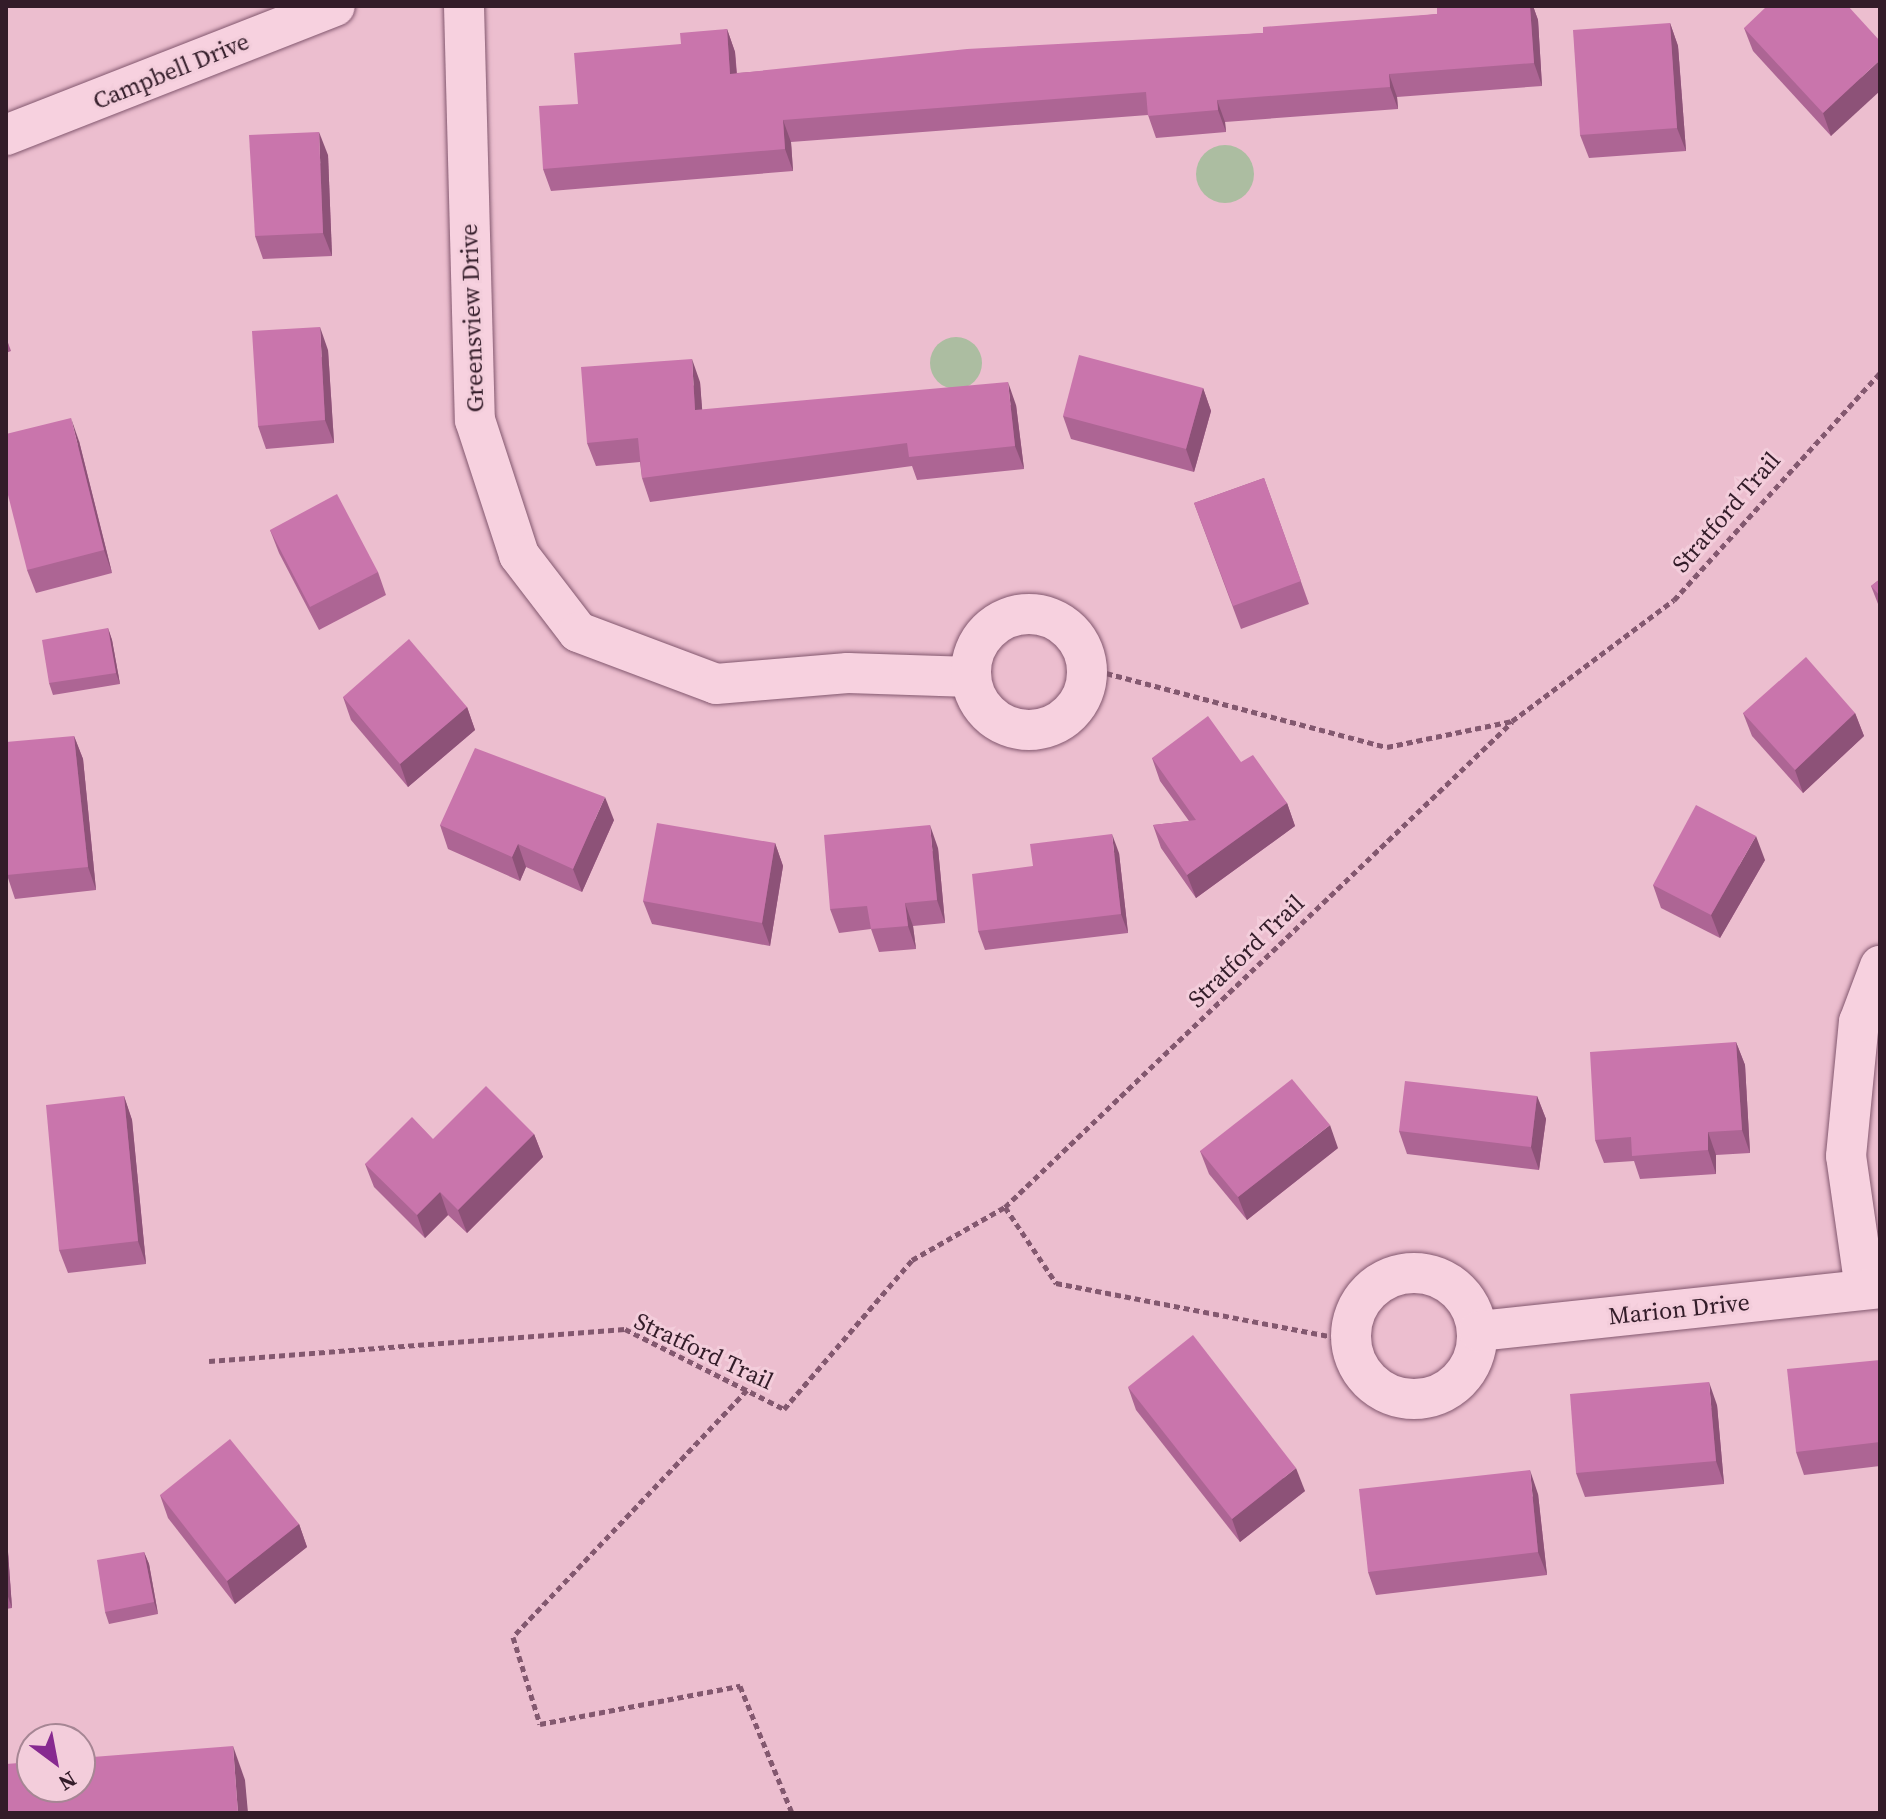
<!DOCTYPE html>
<style>
body{margin:0}
#map{position:relative;width:1886px;height:1819px;overflow:hidden;background:#ecbecf;font-family:"Source Serif 4",serif}
div>[style]{position:absolute}
.water>*{inset:0;background:#acbda1}
.round{border-radius:50%}
.path>*{height:5px;margin-top:-2.5px;transform-origin:0;background:repeating-linear-gradient(90deg,#83586f 0 6px,transparent 0 10px)}
.roads{filter:drop-shadow(0 0 2px #83586f) drop-shadow(0 0 2px #83586f)}
.minor>*{height:40px;margin:-20px;padding:0 20px;transform-origin:20px;border-radius:20px;background:#f7d1df}
.minor>.ring{margin:-20px;padding:0;box-sizing:content-box;background:none;border:40px solid #f7d1df;border-radius:50%}
.wall>*{inset:0;background:#ad6594}
.shaded-wall>*{inset:0;background:#8d5278}
.building>*{inset:0;background:#c975ac}
span{translate:-50% -50%;white-space:nowrap;text-align:center;line-height:1.15;-webkit-text-stroke:6px #f3cddb;paint-order:stroke}
.street-label{font-size:24px;color:#331c29}
.frame{position:absolute;inset:0;border:8px solid #331c29;pointer-events:none}
.north{position:absolute;left:16px;top:1723px;width:80px;height:80px;box-sizing:border-box;background:#f3cddb;border:2px solid #a68694;border-radius:50%;rotate:148deg;font-size:22px;font-weight:700;line-height:32px;text-align:center;color:#331c29}
.north::after{content:'';display:block;margin:auto;width:28px;height:36px;background:#872a90;clip-path:polygon(50% 0,100% 100%,50% 72%,0 100%)}
</style>
<div id="map">
<div class="water">
<div class="round" style="left:1196px;top:145px;width:58px;height:58px"></div>
<div class="round" style="left:930px;top:337px;width:52px;height:52px"></div>
</div>
<div class="path">
<div style="left:1087px;top:668px;width:310px;rotate:14.8deg"></div>
<div style="left:1387px;top:747px;width:128px;rotate:-11.7deg"></div>
<div style="left:1512px;top:721px;width:202px;rotate:-36.8deg"></div>
<div style="left:1674px;top:600px;width:307px;rotate:-47.8deg"></div>
<div style="left:1005px;top:1207px;width:702px;rotate:-43.73deg"></div>
<div style="left:209px;top:1361px;width:417px;rotate:-4.4deg"></div>
<div style="left:625px;top:1329px;width:178px;rotate:26.7deg"></div>
<div style="left:784px;top:1409px;width:196px;rotate:-49.3deg"></div>
<div style="left:912px;top:1260px;width:107px;rotate:-29.7deg"></div>
<div style="left:1005px;top:1207px;width:92px;rotate:56.1deg"></div>
<div style="left:1056px;top:1283px;width:299px;rotate:11deg"></div>
<div style="left:747px;top:1390px;width:340px;rotate:133.5deg"></div>
<div style="left:513px;top:1637px;width:91px;rotate:72.8deg"></div>
<div style="left:540px;top:1724px;width:204px;rotate:-10.8deg"></div>
<div style="left:740px;top:1686px;width:137px;rotate:67.7deg"></div>
</div>
<div class="roads">
<div class="minor">
<div style="left:464px;top:6px;width:414px;rotate:88.5deg"></div>
<div style="left:475px;top:420px;width:142px;rotate:71.9deg"></div>
<div style="left:519px;top:555px;width:97px;rotate:52.5deg"></div>
<div style="left:578px;top:632px;width:147px;rotate:20.6deg"></div>
<div style="left:716px;top:684px;width:132px;rotate:-4.8deg"></div>
<div style="left:848px;top:673px;width:123px;rotate:1.9deg"></div>
<div style="left:6px;top:135px;width:353px;rotate:-21.4deg"></div>
<div class="ring" style="left:971px;top:614px;width:76px;height:76px"></div>
<div class="ring" style="left:1351px;top:1273px;width:86px;height:86px"></div>
<div style="left:1865px;top:1289px;width:134px;rotate:-98.1deg"></div>
<div style="left:1846px;top:1156px;width:135px;rotate:-84.5deg"></div>
<div style="left:1859px;top:1022px;width:60px;rotate:-69.4deg"></div>
<div style="left:1479px;top:1331px;width:403px;rotate:-6.1deg"></div>
</div>
</div>
<div class="wall">
<div style="clip-path:polygon(1437px 6px,1533px 6px,1538px 20px,1542px 86px,1397px 97px,1398px 109px,1225px 122px,1226px 132px,1156px 138px,1148px 115px,791px 142px,793px 171px,551px 191px,543px 169px,578px 104px,681px 44px,727px 29px,735px 52px,737px 73px,1263px 33px,1437px 14px)"></div>
<div style="clip-path:polygon(1670px 23px,1678px 46px,1686px 151px,1589px 158px,1580px 135px)"></div>
<div style="clip-path:polygon(1744px 28px,1880px 41px,1831px 136px,1753px 51px)"></div>
<div style="clip-path:polygon(328px 155px,332px 256px,263px 259px,255px 236px)"></div>
<div style="clip-path:polygon(6px 337px,11px 351px,6px 353px)"></div>
<div style="clip-path:polygon(328px 350px,334px 443px,266px 449px,258px 426px)"></div>
<div style="clip-path:polygon(700px 382px,702px 410px,1016px 405px,1024px 469px,917px 480px,912px 466px,650px 502px,642px 478px,640px 462px,596px 466px,587px 443px)"></div>
<div style="clip-path:polygon(1203px 388px,1211px 411px,1194px 472px,1071px 439px,1063px 416px)"></div>
<div style="clip-path:polygon(79px 441px,112px 573px,36px 593px,27px 570px)"></div>
<div style="clip-path:polygon(1264px 478px,1309px 604px,1241px 629px,1194px 503px)"></div>
<div style="clip-path:polygon(270px 530px,378px 572px,386px 595px,319px 630px,279px 553px)"></div>
<div style="clip-path:polygon(1880px 579px,1880px 609px,1871px 586px)"></div>
<div style="clip-path:polygon(108px 628px,112px 640px,120px 684px,53px 695px,49px 683px)"></div>
<div style="clip-path:polygon(343px 697px,467px 707px,475px 730px,408px 787px,351px 720px)"></div>
<div style="clip-path:polygon(1743px 713px,1855px 713px,1864px 736px,1803px 793px,1752px 736px)"></div>
<div style="clip-path:polygon(74px 736px,83px 759px,96px 890px,15px 899px,7px 875px)"></div>
<div style="clip-path:polygon(1152px 758px,1241px 762px,1287px 803px,1295px 826px,1196px 898px,1161px 848px,1153px 825px,1189px 821px,1160px 781px)"></div>
<div style="clip-path:polygon(614px 820px,582px 892px,526px 867px,520px 881px,448px 849px,440px 825px)"></div>
<div style="clip-path:polygon(775px 843px,783px 866px,770px 946px,652px 924px,643px 901px)"></div>
<div style="clip-path:polygon(938px 848px,945px 923px,913px 926px,916px 949px,879px 952px,871px 929px,839px 933px,830px 909px)"></div>
<div style="clip-path:polygon(1119px 853px,1128px 933px,985px 950px,978px 931px,1033px 866px)"></div>
<div style="clip-path:polygon(1765px 860px,1720px 938px,1661px 908px,1653px 885px)"></div>
<div style="clip-path:polygon(1736px 1042px,1745px 1065px,1750px 1153px,1716px 1155px,1716px 1174px,1640px 1179px,1634px 1161px,1604px 1163px,1595px 1140px)"></div>
<div style="clip-path:polygon(124px 1096px,132px 1120px,146px 1264px,68px 1273px,59px 1250px)"></div>
<div style="clip-path:polygon(1537px 1096px,1546px 1119px,1539px 1170px,1407px 1154px,1399px 1131px)"></div>
<div style="clip-path:polygon(534px 1134px,543px 1157px,467px 1233px,448px 1215px,425px 1238px,374px 1187px,365px 1164px,433px 1139px)"></div>
<div style="clip-path:polygon(1338px 1148px,1247px 1220px,1209px 1174px,1200px 1151px)"></div>
<div style="clip-path:polygon(1880px 1360px,1880px 1466px,1804px 1475px,1796px 1452px)"></div>
<div style="clip-path:polygon(1128px 1387px,1305px 1491px,1240px 1542px,1136px 1410px)"></div>
<div style="clip-path:polygon(1717px 1405px,1724px 1484px,1585px 1497px,1576px 1473px)"></div>
<div style="clip-path:polygon(1538px 1494px,1547px 1575px,1376px 1595px,1368px 1572px)"></div>
<div style="clip-path:polygon(160px 1495px,299px 1524px,307px 1547px,235px 1604px,168px 1518px)"></div>
<div style="clip-path:polygon(6px 1548px,8px 1552px,12px 1608px,6px 1609px)"></div>
<div style="clip-path:polygon(144px 1552px,149px 1564px,158px 1614px,109px 1624px,105px 1612px)"></div>
</div>
<div class="shaded-wall">
<div style="clip-path:polygon(1530px 6px,1533px 6px,1538px 20px,1542px 86px,1534px 63px)"></div>
<div style="clip-path:polygon(1670px 23px,1678px 46px,1686px 151px,1677px 128px)"></div>
<div style="clip-path:polygon(727px 29px,735px 52px,738px 96px,730px 74px)"></div>
<div style="clip-path:polygon(1880px 60px,1880px 91px,1831px 136px,1823px 113px)"></div>
<div style="clip-path:polygon(1389px 74px,1397px 97px,1398px 109px,1390px 87px)"></div>
<div style="clip-path:polygon(1217px 100px,1225px 122px,1226px 132px,1218px 110px)"></div>
<div style="clip-path:polygon(783px 120px,791px 142px,793px 171px,785px 149px)"></div>
<div style="clip-path:polygon(319px 132px,328px 155px,332px 256px,323px 233px)"></div>
<div style="clip-path:polygon(320px 327px,328px 350px,334px 443px,325px 420px)"></div>
<div style="clip-path:polygon(692px 359px,700px 382px,704px 433px,695px 410px)"></div>
<div style="clip-path:polygon(1008px 382px,1016px 405px,1024px 469px,1015px 446px)"></div>
<div style="clip-path:polygon(1203px 388px,1211px 411px,1194px 472px,1186px 449px)"></div>
<div style="clip-path:polygon(71px 418px,79px 441px,112px 573px,104px 550px)"></div>
<div style="clip-path:polygon(108px 628px,112px 640px,120px 684px,116px 673px)"></div>
<div style="clip-path:polygon(467px 707px,475px 730px,408px 787px,400px 764px)"></div>
<div style="clip-path:polygon(1855px 713px,1864px 736px,1803px 793px,1795px 770px)"></div>
<div style="clip-path:polygon(74px 736px,83px 759px,96px 890px,88px 867px)"></div>
<div style="clip-path:polygon(605px 797px,614px 820px,582px 892px,573px 869px)"></div>
<div style="clip-path:polygon(1287px 803px,1295px 826px,1196px 898px,1187px 875px)"></div>
<div style="clip-path:polygon(930px 825px,938px 848px,945px 923px,937px 900px)"></div>
<div style="clip-path:polygon(1112px 834px,1119px 853px,1128px 933px,1121px 914px)"></div>
<div style="clip-path:polygon(1756px 836px,1765px 860px,1720px 938px,1711px 915px)"></div>
<div style="clip-path:polygon(775px 843px,783px 866px,770px 946px,762px 923px)"></div>
<div style="clip-path:polygon(518px 844px,526px 867px,520px 881px,512px 857px)"></div>
<div style="clip-path:polygon(905px 903px,913px 926px,916px 949px,908px 926px)"></div>
<div style="clip-path:polygon(1736px 1042px,1745px 1065px,1750px 1153px,1742px 1130px)"></div>
<div style="clip-path:polygon(124px 1096px,132px 1120px,146px 1264px,138px 1241px)"></div>
<div style="clip-path:polygon(1537px 1096px,1546px 1119px,1539px 1170px,1531px 1147px)"></div>
<div style="clip-path:polygon(1330px 1125px,1338px 1148px,1247px 1220px,1238px 1197px)"></div>
<div style="clip-path:polygon(1708px 1132px,1716px 1155px,1716px 1174px,1708px 1150px)"></div>
<div style="clip-path:polygon(534px 1134px,543px 1157px,467px 1233px,458px 1210px)"></div>
<div style="clip-path:polygon(440px 1192px,448px 1215px,425px 1238px,417px 1215px)"></div>
<div style="clip-path:polygon(1709px 1382px,1717px 1405px,1724px 1484px,1716px 1461px)"></div>
<div style="clip-path:polygon(1296px 1468px,1305px 1491px,1240px 1542px,1232px 1519px)"></div>
<div style="clip-path:polygon(1530px 1470px,1538px 1494px,1547px 1575px,1538px 1552px)"></div>
<div style="clip-path:polygon(299px 1524px,307px 1547px,235px 1604px,227px 1581px)"></div>
<div style="clip-path:polygon(6px 1548px,8px 1552px,12px 1608px,6px 1591px)"></div>
<div style="clip-path:polygon(144px 1552px,149px 1564px,158px 1614px,154px 1602px)"></div>
<div style="clip-path:polygon(233px 1746px,245px 1780px,248px 1813px,238px 1813px)"></div>
</div>
<div class="building">
<div style="clip-path:polygon(1437px 6px,1530px 6px,1534px 63px,1389px 74px,1390px 87px,1217px 100px,1218px 110px,1148px 116px,1146px 92px,783px 120px,785px 149px,543px 169px,539px 106px,578px 104px,574px 53px,681px 44px,680px 33px,727px 29px,730px 74px,967px 49px,1263px 33px,1263px 27px,1437px 14px)"></div>
<div style="clip-path:polygon(1767px 6px,1848px 6px,1880px 41px,1880px 60px,1823px 113px,1744px 28px)"></div>
<div style="clip-path:polygon(1670px 23px,1677px 128px,1580px 135px,1573px 30px)"></div>
<div style="clip-path:polygon(319px 132px,323px 233px,255px 236px,249px 135px)"></div>
<div style="clip-path:polygon(320px 327px,325px 420px,258px 426px,252px 331px)"></div>
<div style="clip-path:polygon(1079px 355px,1203px 388px,1186px 449px,1063px 416px)"></div>
<div style="clip-path:polygon(692px 359px,695px 410px,1008px 382px,1015px 446px,909px 457px,907px 443px,642px 478px,638px 438px,587px 443px,581px 367px)"></div>
<div style="clip-path:polygon(71px 418px,104px 550px,27px 570px,6px 487px,6px 434px)"></div>
<div style="clip-path:polygon(1264px 478px,1301px 581px,1233px 606px,1194px 503px)"></div>
<div style="clip-path:polygon(337px 494px,378px 572px,310px 607px,270px 530px)"></div>
<div style="clip-path:polygon(1880px 579px,1880px 596px,1871px 586px)"></div>
<div style="clip-path:polygon(108px 628px,116px 673px,49px 683px,42px 640px)"></div>
<div style="clip-path:polygon(409px 639px,467px 707px,400px 764px,343px 697px)"></div>
<div style="clip-path:polygon(1806px 657px,1855px 713px,1795px 770px,1743px 713px)"></div>
<div style="clip-path:polygon(1208px 716px,1241px 762px,1253px 755px,1287px 803px,1187px 875px,1153px 825px,1196px 820px,1152px 758px)"></div>
<div style="clip-path:polygon(74px 736px,88px 867px,7px 875px,6px 742px)"></div>
<div style="clip-path:polygon(475px 748px,605px 797px,573px 869px,518px 844px,512px 857px,440px 825px)"></div>
<div style="clip-path:polygon(1696px 805px,1756px 836px,1711px 915px,1653px 885px)"></div>
<div style="clip-path:polygon(657px 823px,775px 843px,762px 923px,643px 901px)"></div>
<div style="clip-path:polygon(930px 825px,937px 900px,905px 903px,908px 926px,871px 929px,867px 906px,830px 909px,824px 835px)"></div>
<div style="clip-path:polygon(1112px 834px,1121px 914px,978px 931px,972px 874px,1033px 866px,1030px 844px)"></div>
<div style="clip-path:polygon(1736px 1042px,1742px 1130px,1708px 1132px,1708px 1150px,1632px 1156px,1631px 1137px,1595px 1140px,1590px 1052px)"></div>
<div style="clip-path:polygon(1292px 1079px,1330px 1125px,1238px 1197px,1200px 1151px)"></div>
<div style="clip-path:polygon(1405px 1081px,1537px 1096px,1531px 1147px,1399px 1131px)"></div>
<div style="clip-path:polygon(486px 1086px,534px 1134px,458px 1210px,440px 1192px,417px 1215px,365px 1164px,412px 1117px,433px 1139px)"></div>
<div style="clip-path:polygon(124px 1096px,138px 1241px,59px 1250px,46px 1105px)"></div>
<div style="clip-path:polygon(1193px 1335px,1296px 1468px,1232px 1519px,1128px 1387px)"></div>
<div style="clip-path:polygon(1880px 1360px,1880px 1442px,1796px 1452px,1787px 1369px)"></div>
<div style="clip-path:polygon(1709px 1382px,1716px 1461px,1576px 1473px,1570px 1394px)"></div>
<div style="clip-path:polygon(230px 1439px,299px 1524px,227px 1581px,160px 1495px)"></div>
<div style="clip-path:polygon(1530px 1470px,1538px 1552px,1368px 1572px,1359px 1489px)"></div>
<div style="clip-path:polygon(144px 1552px,154px 1602px,105px 1612px,97px 1560px)"></div>
<div style="clip-path:polygon(233px 1746px,238px 1813px,6px 1813px,6px 1764px,32px 1762px,32px 1787px,80px 1787px,80px 1758px)"></div>
</div>
<div class="street-label">
<span style="left:171px;top:71px;rotate:-22deg">Campbell Drive</span>
<span style="left:472px;top:318px;rotate:-92deg">Greensview Drive</span>
<span style="left:1726px;top:512px;rotate:-49deg">Stratford Trail</span>
<span style="left:1246px;top:951px;rotate:-44deg">Stratford Trail</span>
<span style="left:1679px;top:1309px;rotate:-6deg">Marion Drive</span>
<span style="left:704px;top:1351px;rotate:25deg">Stratford Trail</span>
</div>
<div class="frame"></div>
<div class="north">N</div>
</div>
